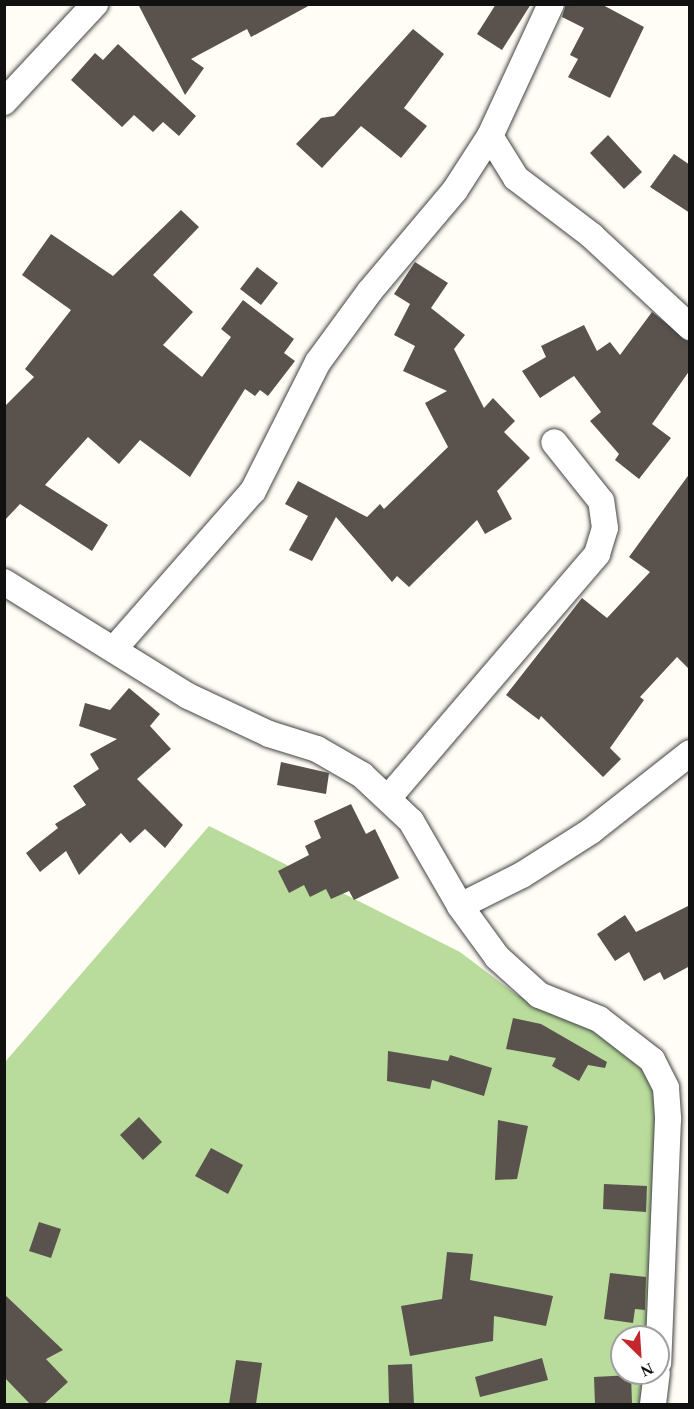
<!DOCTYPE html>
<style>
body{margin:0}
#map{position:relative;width:694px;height:1409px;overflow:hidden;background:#fffdf5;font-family:"Times New Roman",serif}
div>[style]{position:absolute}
.forest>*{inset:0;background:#b9dc9c}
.building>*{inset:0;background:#5a524d}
.roads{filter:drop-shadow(0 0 2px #444) drop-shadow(0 0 2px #444)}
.street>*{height:26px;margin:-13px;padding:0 13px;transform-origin:13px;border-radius:13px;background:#fff}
span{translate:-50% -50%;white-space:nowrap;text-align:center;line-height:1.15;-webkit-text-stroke:6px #fff;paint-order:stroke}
.frame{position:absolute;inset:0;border:6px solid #111;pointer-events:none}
.north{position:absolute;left:610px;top:1325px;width:60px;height:60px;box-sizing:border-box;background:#fff;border:2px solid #a0a0a0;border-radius:50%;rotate:155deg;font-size:16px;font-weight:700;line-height:24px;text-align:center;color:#111}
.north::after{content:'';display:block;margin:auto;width:21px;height:27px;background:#c4262e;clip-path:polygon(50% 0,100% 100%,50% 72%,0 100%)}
</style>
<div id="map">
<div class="forest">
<div style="clip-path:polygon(evenodd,209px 826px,460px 952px,517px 995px,596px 1023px,663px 1079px,658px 1404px,5px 1404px,5px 1062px,209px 826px,622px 1337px,658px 1337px,658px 1373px,622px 1373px,622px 1337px)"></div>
</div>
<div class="building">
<div style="clip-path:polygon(138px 4px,312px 4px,251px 37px,247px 29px,191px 59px,204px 68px,185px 95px)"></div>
<div style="clip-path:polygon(496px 4px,531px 4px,502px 50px,477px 34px)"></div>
<div style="clip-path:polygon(566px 4px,601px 4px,644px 27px,610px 98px,568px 77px,578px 59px,570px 55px,584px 28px,562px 17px)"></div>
<div style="clip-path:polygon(413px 29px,444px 54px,404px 108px,427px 126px,401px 158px,361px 126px,322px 168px,296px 144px,321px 118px,334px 116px)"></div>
<div style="clip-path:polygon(118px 44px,196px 116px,179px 136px,163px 122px,153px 132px,134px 115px,122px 127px,71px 80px,95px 53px,103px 60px)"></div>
<div style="clip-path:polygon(608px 135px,642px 172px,624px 189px,590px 153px)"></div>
<div style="clip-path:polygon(674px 154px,690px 165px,690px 213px,650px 187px)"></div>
<div style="clip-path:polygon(181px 210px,199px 227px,153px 275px,193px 312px,163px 345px,202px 377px,231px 337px,221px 329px,243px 300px,294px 339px,284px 353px,295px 361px,268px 396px,260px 390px,255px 396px,245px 389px,190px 477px,140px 440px,119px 464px,88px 437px,45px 485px,108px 525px,92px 551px,20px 504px,4px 521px,4px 407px,34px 377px,25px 369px,71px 310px,22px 275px,51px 234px,113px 276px)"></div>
<div style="clip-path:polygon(415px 262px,448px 283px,431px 308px,465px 335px,454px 349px,484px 408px,493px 398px,515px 421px,504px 432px,530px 458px,497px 491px,512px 519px,485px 534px,477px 520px,409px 587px,397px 576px,392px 582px,336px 517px,312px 561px,289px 550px,308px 516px,285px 504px,298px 481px,367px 517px,380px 504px,384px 509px,448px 447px,425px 403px,447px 391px,403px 371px,415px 346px,394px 335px,410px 304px,394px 294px)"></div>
<div style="clip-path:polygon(257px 267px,278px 283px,261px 305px,240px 289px)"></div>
<div style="clip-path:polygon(652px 312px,690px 342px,690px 370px,652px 424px,671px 438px,639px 479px,615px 460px,619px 454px,590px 421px,601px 412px,574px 376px,540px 398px,522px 371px,546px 357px,541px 346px,584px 325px,597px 351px,610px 342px,620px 355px)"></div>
<div style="clip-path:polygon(690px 473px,690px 670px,677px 657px,640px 697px,644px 700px,610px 748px,621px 759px,603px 777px,541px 716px,539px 720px,506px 695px,582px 598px,607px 618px,650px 572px,629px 557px)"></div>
<div style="clip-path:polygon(129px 688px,160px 714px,150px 726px,171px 749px,137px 779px,183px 825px,165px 848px,145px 829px,130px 843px,121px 833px,79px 875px,66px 851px,40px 872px,26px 853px,58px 828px,55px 824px,86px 805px,73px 786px,99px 769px,90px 754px,117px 739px,79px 726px,85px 703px,110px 710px)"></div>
<div style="clip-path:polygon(281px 762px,329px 773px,326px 794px,277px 785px)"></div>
<div style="clip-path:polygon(351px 804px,366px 834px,375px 829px,399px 878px,354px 900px,349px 891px,331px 899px,326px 889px,310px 897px,304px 885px,289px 893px,278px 871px,309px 855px,305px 846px,321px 838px,314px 821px)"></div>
<div style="clip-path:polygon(690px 905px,690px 966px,664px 980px,660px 972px,644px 981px,629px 952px,615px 961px,597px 934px,625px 915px,636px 932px)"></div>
<div style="clip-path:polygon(513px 1018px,541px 1024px,607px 1062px,605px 1068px,588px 1065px,579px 1081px,552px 1066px,556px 1058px,506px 1049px)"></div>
<div style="clip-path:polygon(388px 1051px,448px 1061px,450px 1055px,492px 1068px,484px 1096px,432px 1080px,430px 1089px,387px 1081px)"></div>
<div style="clip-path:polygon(139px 1117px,162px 1142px,143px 1160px,120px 1135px)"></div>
<div style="clip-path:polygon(498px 1120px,528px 1126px,517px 1179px,495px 1180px)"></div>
<div style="clip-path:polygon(211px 1148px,243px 1165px,228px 1194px,195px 1176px)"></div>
<div style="clip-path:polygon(604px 1184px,647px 1186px,646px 1212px,603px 1209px)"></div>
<div style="clip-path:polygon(39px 1222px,61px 1229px,51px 1258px,29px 1251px)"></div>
<div style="clip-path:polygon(447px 1252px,473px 1254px,470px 1280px,553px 1296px,546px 1326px,494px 1316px,493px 1341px,410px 1356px,401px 1306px,442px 1299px)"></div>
<div style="clip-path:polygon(610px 1273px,646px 1277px,645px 1310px,635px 1309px,633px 1323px,604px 1319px)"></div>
<div style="clip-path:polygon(4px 1294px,63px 1350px,46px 1359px,68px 1382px,44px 1404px,30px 1404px,4px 1377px)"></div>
<div style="clip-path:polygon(542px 1358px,548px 1380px,480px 1397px,475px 1377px)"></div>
<div style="clip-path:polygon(236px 1360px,262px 1363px,256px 1404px,229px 1404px)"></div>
<div style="clip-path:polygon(412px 1364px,414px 1404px,389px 1404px,388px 1365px)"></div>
<div style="clip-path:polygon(631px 1375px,632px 1403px,595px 1404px,594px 1377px)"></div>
</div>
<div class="roads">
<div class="street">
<div style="left:4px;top:102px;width:134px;rotate:-47.1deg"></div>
<div style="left:490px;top:136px;width:49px;rotate:58.2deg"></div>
<div style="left:516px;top:178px;width:96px;rotate:37.3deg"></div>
<div style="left:592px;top:236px;width:134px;rotate:42.9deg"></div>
<div style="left:4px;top:582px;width:216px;rotate:31.8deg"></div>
<div style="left:188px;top:696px;width:89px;rotate:25.1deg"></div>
<div style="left:269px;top:734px;width:50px;rotate:17.4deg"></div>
<div style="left:317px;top:749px;width:52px;rotate:30deg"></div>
<div style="left:362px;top:775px;width:67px;rotate:43.2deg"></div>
<div style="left:411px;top:821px;width:98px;rotate:60deg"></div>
<div style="left:460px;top:906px;width:63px;rotate:54deg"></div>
<div style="left:497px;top:957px;width:57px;rotate:42.1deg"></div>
<div style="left:539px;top:995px;width:65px;rotate:21.8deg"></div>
<div style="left:599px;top:1019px;width:67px;rotate:37.7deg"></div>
<div style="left:652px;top:1060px;width:31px;rotate:63deg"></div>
<div style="left:666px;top:1088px;width:31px;rotate:86deg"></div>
<div style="left:668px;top:1119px;width:244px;rotate:92.3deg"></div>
<div style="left:114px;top:649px;width:210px;rotate:-48.7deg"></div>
<div style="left:253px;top:491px;width:144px;rotate:-63.3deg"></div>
<div style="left:318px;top:362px;width:88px;rotate:-53.8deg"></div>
<div style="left:370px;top:291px;width:132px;rotate:-49.9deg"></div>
<div style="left:455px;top:190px;width:64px;rotate:-57.1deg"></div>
<div style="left:490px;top:136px;width:145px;rotate:-65.2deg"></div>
<div style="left:389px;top:797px;width:320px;rotate:-49.4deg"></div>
<div style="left:597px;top:554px;width:27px;rotate:-73deg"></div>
<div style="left:605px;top:528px;width:27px;rotate:-98deg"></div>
<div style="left:601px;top:501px;width:75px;rotate:-128.5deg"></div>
<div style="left:460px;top:906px;width:69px;rotate:-26.6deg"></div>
<div style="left:522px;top:875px;width:82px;rotate:-32.5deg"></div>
<div style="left:591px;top:831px;width:126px;rotate:-38.2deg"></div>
<div style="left:653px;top:1404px;width:31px;rotate:-83deg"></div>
</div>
</div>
<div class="frame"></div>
<div class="north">N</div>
</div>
